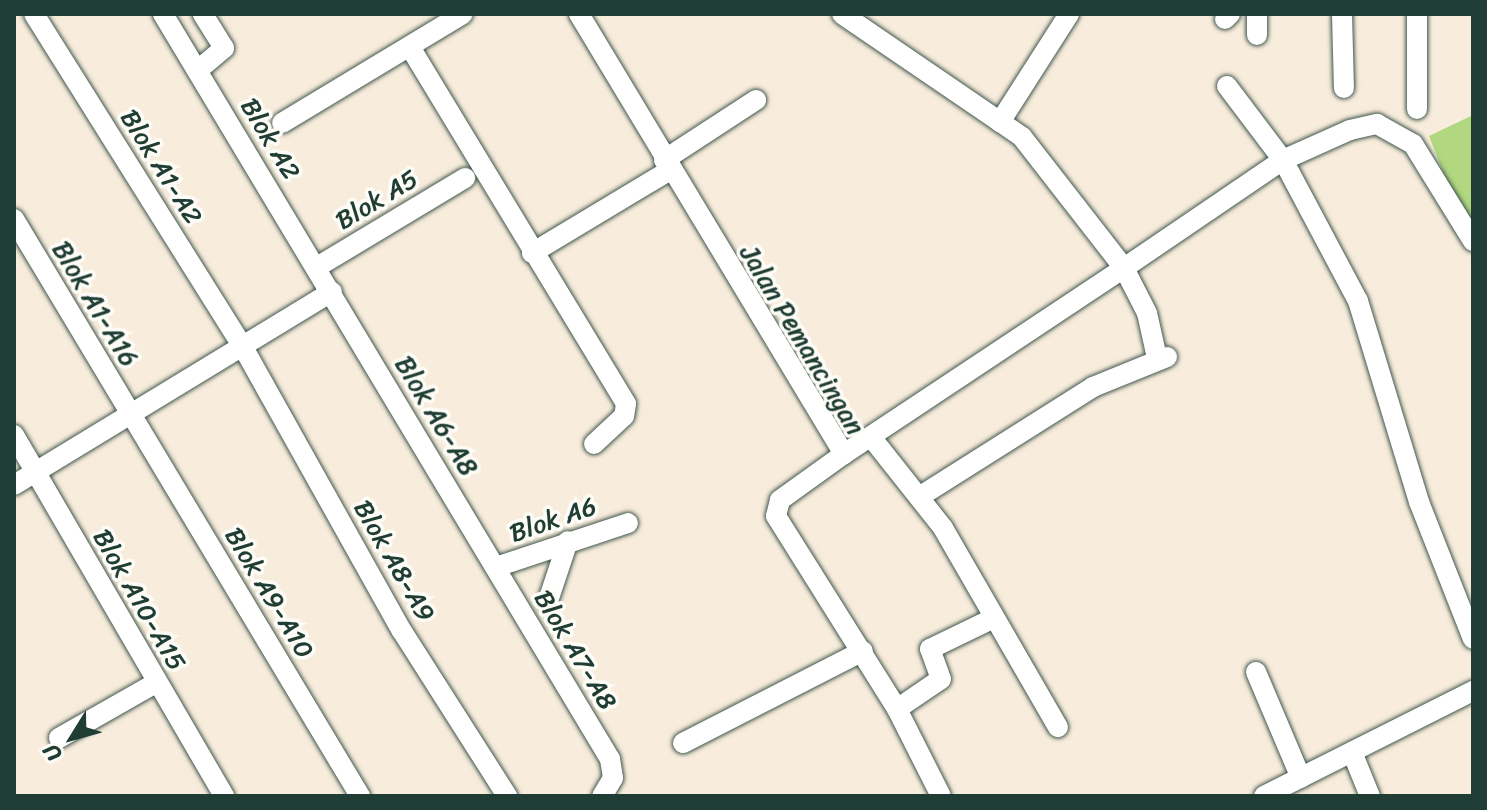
<!DOCTYPE html>
<style>
body{margin:0}
#map{position:relative;width:1487px;height:810px;overflow:hidden;background:#f8eddc;font-family:Sriracha,sans-serif}
div>[style]{position:absolute}
.green>*{inset:0;background:#b1d781}
.roads{filter:drop-shadow(0 0 2px #40574d) drop-shadow(0 0 2px #40574d)}
.minor>*{height:20px;margin:-10px;padding:0 10px;transform-origin:10px;border-radius:10px;background:#fff}
span{translate:-50% -50%;white-space:nowrap;text-align:center;line-height:1.15;-webkit-text-stroke:7px #fdfcf7;paint-order:stroke}
.street-label{font-size:26px;color:#1f3d34}
.frame{position:absolute;inset:0;border:16px solid #1f3d34;pointer-events:none}
.north{position:absolute;left:32px;top:698px;width:80px;height:80px;-webkit-text-stroke:6px #fdfcf7;paint-order:stroke;rotate:233deg;font-size:22px;font-weight:700;line-height:32px;text-align:center;color:#1f3d34}
.north::after{content:'';display:block;margin:auto;width:28px;height:36px;background:#1f3d34;clip-path:polygon(50% 0,100% 100%,50% 72%,0 100%)}
</style>
<div id="map">
<div class="green">
<div style="clip-path:polygon(1473px 115px,1473px 248px,1429px 136px)"></div>
</div>
<div class="roads">
<div class="minor">
<div style="left:34px;top:14px;width:393px;rotate:57.9deg"></div>
<div style="left:243px;top:347px;width:325px;rotate:60.8deg"></div>
<div style="left:402px;top:631px;width:196px;rotate:57.5deg"></div>
<div style="left:163px;top:14px;width:869px;rotate:59.04deg"></div>
<div style="left:610px;top:759px;width:19px;rotate:81deg"></div>
<div style="left:613px;top:778px;width:21px;rotate:121deg"></div>
<div style="left:579px;top:14px;width:514px;rotate:58.94deg"></div>
<div style="left:844px;top:454px;width:79px;rotate:144.3deg"></div>
<div style="left:780px;top:500px;width:16px;rotate:104deg"></div>
<div style="left:776px;top:516px;width:228px;rotate:57.9deg"></div>
<div style="left:897px;top:709px;width:97px;rotate:63.2deg"></div>
<div style="left:842px;top:14px;width:218px;rotate:34.3deg"></div>
<div style="left:1022px;top:137px;width:166px;rotate:52.1deg"></div>
<div style="left:1124px;top:268px;width:336px;rotate:146.4deg"></div>
<div style="left:1342px;top:14px;width:74px;rotate:88.5deg"></div>
<div style="left:1417px;top:14px;width:95px;rotate:90deg"></div>
<div style="left:1225px;top:19px;width:7px;rotate:-45deg"></div>
<div style="left:1257px;top:35px;width:21px;rotate:-90deg"></div>
<div style="left:410px;top:47px;width:417px;rotate:58.8deg"></div>
<div style="left:626px;top:404px;width:12px;rotate:99deg"></div>
<div style="left:624px;top:416px;width:41px;rotate:137deg"></div>
<div style="left:198px;top:70px;width:34px;rotate:-40deg"></div>
<div style="left:224px;top:48px;width:40px;rotate:-122deg"></div>
<div style="left:1227px;top:86px;width:93px;rotate:52.9deg"></div>
<div style="left:1283px;top:160px;width:160px;rotate:62deg"></div>
<div style="left:1358px;top:301px;width:210px;rotate:73.1deg"></div>
<div style="left:1419px;top:502px;width:147px;rotate:68.5deg"></div>
<div style="left:1000px;top:122px;width:128px;rotate:-57.4deg"></div>
<div style="left:282px;top:123px;width:211px;rotate:-31.1deg"></div>
<div style="left:664px;top:160px;width:110px;rotate:-33.1deg"></div>
<div style="left:14px;top:219px;width:673px;rotate:59.05deg"></div>
<div style="left:532px;top:253px;width:161px;rotate:-31deg"></div>
<div style="left:317px;top:267px;width:173px;rotate:-31deg"></div>
<div style="left:1157px;top:358px;width:46px;rotate:-102.5deg"></div>
<div style="left:1147px;top:313px;width:51px;rotate:-117.1deg"></div>
<div style="left:1124px;top:268px;width:192px;rotate:-34.2deg"></div>
<div style="left:1283px;top:160px;width:73px;rotate:-24.1deg"></div>
<div style="left:1350px;top:130px;width:28px;rotate:-13deg"></div>
<div style="left:1377px;top:124px;width:41px;rotate:29.1deg"></div>
<div style="left:1413px;top:144px;width:114px;rotate:58.3deg"></div>
<div style="left:14px;top:435px;width:418px;rotate:59.8deg"></div>
<div style="left:871px;top:437px;width:116px;rotate:51.6deg"></div>
<div style="left:943px;top:528px;width:230px;rotate:60deg"></div>
<div style="left:14px;top:485px;width:372px;rotate:-31.3deg"></div>
<div style="left:919px;top:497px;width:206px;rotate:-32.3deg"></div>
<div style="left:1093px;top:387px;width:80px;rotate:-22.1deg"></div>
<div style="left:496px;top:567px;width:139px;rotate:-18.4deg"></div>
<div style="left:548px;top:601px;width:63px;rotate:-71.6deg"></div>
<div style="left:1256px;top:672px;width:115px;rotate:67deg"></div>
<div style="left:897px;top:709px;width:53px;rotate:-34.3deg"></div>
<div style="left:941px;top:679px;width:32px;rotate:-110deg"></div>
<div style="left:930px;top:649px;width:71px;rotate:-25.8deg"></div>
<div style="left:59px;top:738px;width:112px;rotate:-29.6deg"></div>
<div style="left:683px;top:743px;width:202px;rotate:-27.1deg"></div>
<div style="left:1352px;top:752px;width:48px;rotate:67.8deg"></div>
<div style="left:1264px;top:796px;width:234px;rotate:-26.7deg"></div>
</div>
</div>
<div class="street-label">
<span style="left:270px;top:139px;rotate:59deg">Blok A2</span>
<span style="left:161px;top:167px;rotate:58deg">Blok A1-A2</span>
<span style="left:377px;top:200px;rotate:-31deg">Blok A5</span>
<span style="left:95px;top:304px;rotate:59deg">Blok A1-A16</span>
<span style="left:802px;top:340px;rotate:59deg">Jalan Pemancingan</span>
<span style="left:436px;top:416px;rotate:59deg">Blok A6-A8</span>
<span style="left:553px;top:520px;rotate:-19deg">Blok A6</span>
<span style="left:394px;top:561px;rotate:60deg">Blok A8-A9</span>
<span style="left:269px;top:593px;rotate:59deg">Blok A9-A10</span>
<span style="left:139px;top:600px;rotate:60deg">Blok A10-A15</span>
<span style="left:575px;top:650px;rotate:59deg">Blok A7-A8</span>
</div>
<div class="frame"></div>
<div class="north">U</div>
</div>
